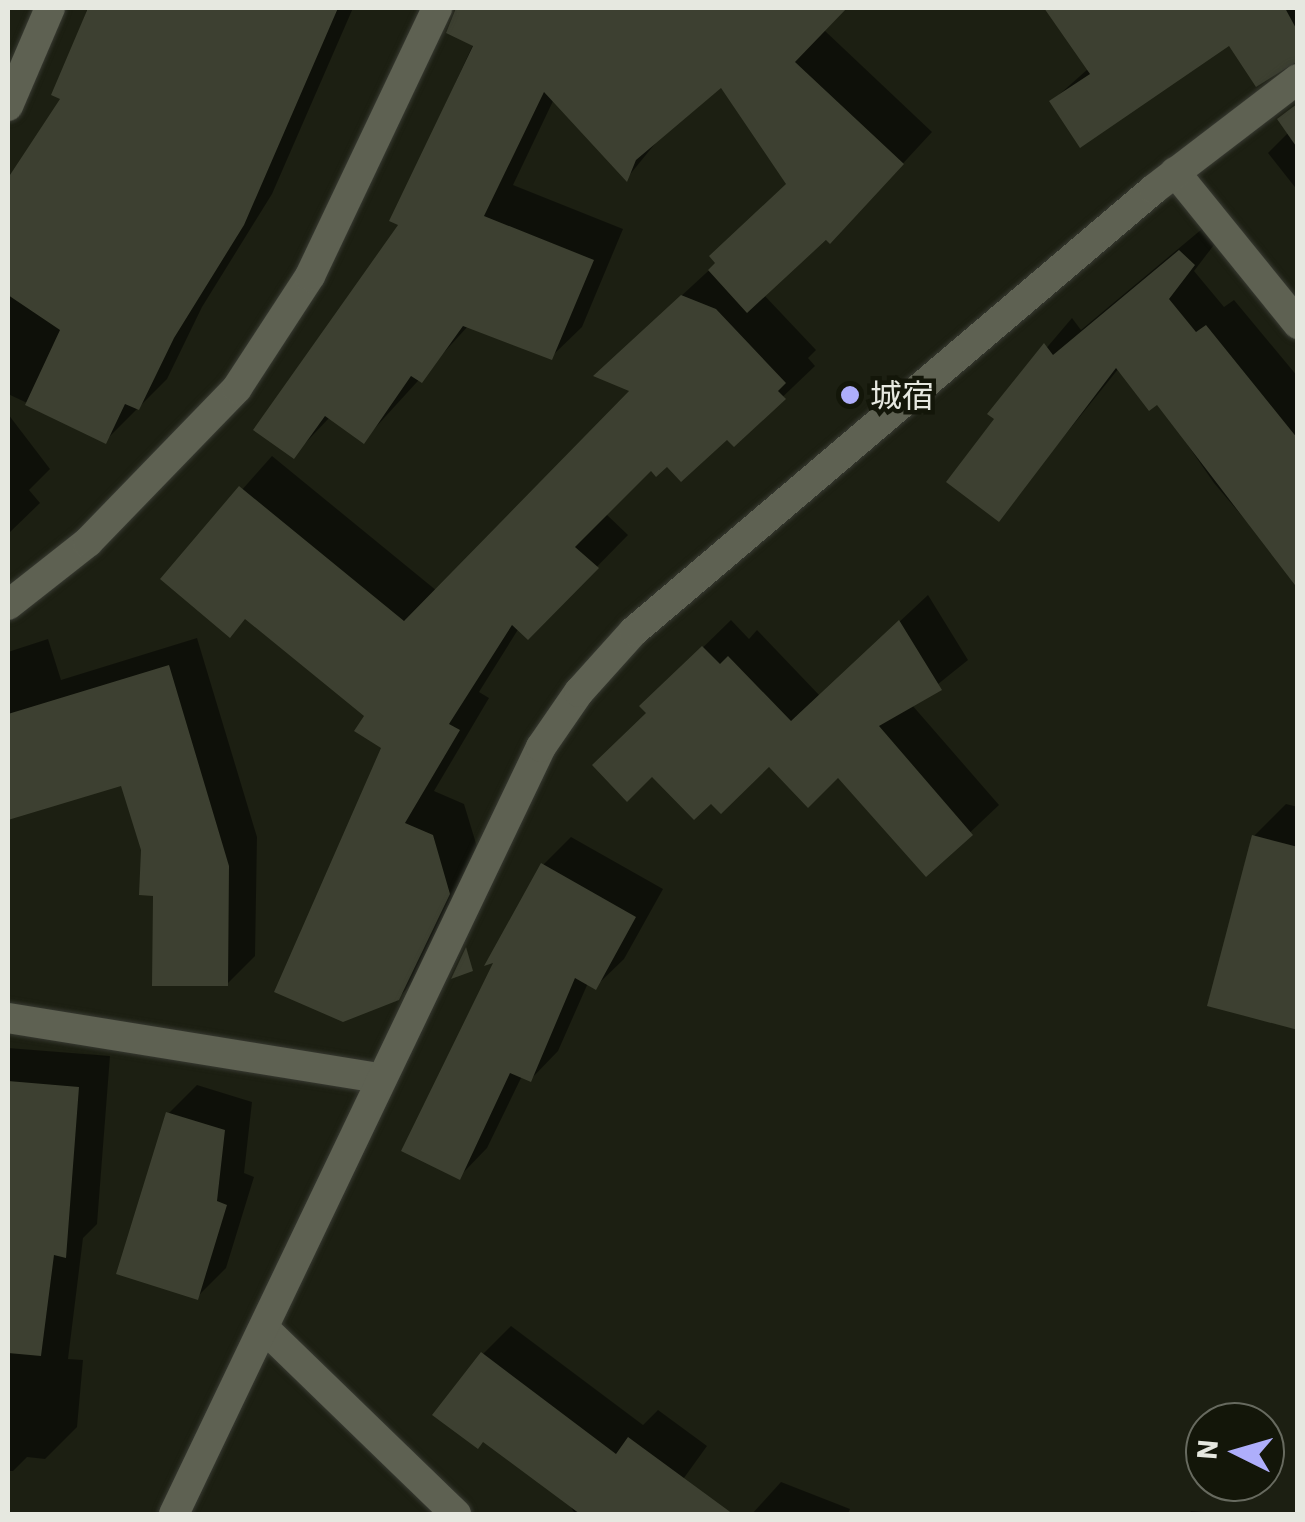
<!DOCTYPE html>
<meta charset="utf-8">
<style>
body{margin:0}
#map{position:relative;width:1305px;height:1522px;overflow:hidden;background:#1c1f12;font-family:"IBM Plex Sans","Noto Sans JP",sans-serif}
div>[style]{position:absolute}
.shadow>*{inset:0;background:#0007}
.building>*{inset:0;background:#3d4031}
.roads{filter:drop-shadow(0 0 2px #383a32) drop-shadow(0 0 2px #383a32)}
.minor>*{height:30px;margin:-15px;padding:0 15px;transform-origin:15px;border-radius:15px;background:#5e6152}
.dots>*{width:28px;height:28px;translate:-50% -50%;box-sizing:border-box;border:5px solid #131609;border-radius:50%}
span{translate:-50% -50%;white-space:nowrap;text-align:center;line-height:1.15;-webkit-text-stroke:9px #131609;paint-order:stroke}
.poi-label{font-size:32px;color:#e6e8e0}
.left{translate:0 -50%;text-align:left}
.frame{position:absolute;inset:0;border:10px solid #e6e8e0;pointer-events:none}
.north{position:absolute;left:1185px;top:1402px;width:100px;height:100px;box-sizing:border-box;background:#131609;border:2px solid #676a5f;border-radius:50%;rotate:275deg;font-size:28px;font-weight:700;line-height:40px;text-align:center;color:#e6e8e0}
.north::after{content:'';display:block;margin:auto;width:35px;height:45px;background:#aeaefb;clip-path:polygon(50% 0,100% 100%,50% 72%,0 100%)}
</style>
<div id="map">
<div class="shadow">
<div style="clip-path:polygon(88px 8px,353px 8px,272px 194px,202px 307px,167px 379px,106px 440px,8px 394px,8px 182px,63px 98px,55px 93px)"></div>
<div style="clip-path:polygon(490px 8px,845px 8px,824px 30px,932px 132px,860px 210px,764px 295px,816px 350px,808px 358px,815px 366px,734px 443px,727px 436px,651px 468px,605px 513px,628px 535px,528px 637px,519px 628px,479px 692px,489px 698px,434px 791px,464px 804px,481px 860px,430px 965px,398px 998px,384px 747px,367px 715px,246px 617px,163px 579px,272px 456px,437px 591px,633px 390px,628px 345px,718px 262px,788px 183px,722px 85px,663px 134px,627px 178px,554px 99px,513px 185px,623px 229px,582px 327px,551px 357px,469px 325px,364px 440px,330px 417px,293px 456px,401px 225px,392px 220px)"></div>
<div style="clip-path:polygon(1047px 8px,1298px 8px,1298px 56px,1230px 42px,1052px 101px,1089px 68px)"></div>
<div style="clip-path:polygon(1298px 102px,1298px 191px,1268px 153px,1289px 132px,1280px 119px)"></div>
<div style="clip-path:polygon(1208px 224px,1220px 237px,1194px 271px,1224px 307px,1234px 300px,1298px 377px,1298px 582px,1214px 483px,1158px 402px,1119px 368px,998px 518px,997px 418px,991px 413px,1072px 318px,1081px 330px)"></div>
<div style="clip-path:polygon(8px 414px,50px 469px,29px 490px,40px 503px,8px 534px)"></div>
<div style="clip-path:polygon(928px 595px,968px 660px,912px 705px,999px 805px,926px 874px,839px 775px,769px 764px,643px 706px,731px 620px,749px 639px,757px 630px,820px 696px)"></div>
<div style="clip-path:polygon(197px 638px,257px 837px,255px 956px,227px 984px,155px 894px,123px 783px,8px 818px,8px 652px,48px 639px,61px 680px)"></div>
<div style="clip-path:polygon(1286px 804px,1298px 807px,1298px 1028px,1254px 836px)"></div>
<div style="clip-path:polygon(571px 837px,663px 889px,624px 959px,595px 987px,588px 983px,558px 1051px,530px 1080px,522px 1076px,487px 1148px,459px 1177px,543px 865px)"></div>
<div style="clip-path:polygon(8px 1048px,110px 1056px,97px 1224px,83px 1238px,68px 1359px,83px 1360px,77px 1427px,45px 1459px,27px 1457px,13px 1471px,8px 1471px)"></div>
<div style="clip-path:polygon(197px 1085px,252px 1102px,244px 1173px,254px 1177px,226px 1268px,197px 1297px,169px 1113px)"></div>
<div style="clip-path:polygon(511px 1326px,643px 1425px,658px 1410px,707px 1446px,658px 1514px,575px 1514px,483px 1354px)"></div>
<div style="clip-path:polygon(781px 1482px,850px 1509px,848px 1514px,752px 1514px)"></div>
<div style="clip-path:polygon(1191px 1511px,1232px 1514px,1188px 1514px)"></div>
</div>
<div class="building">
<div style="clip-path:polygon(88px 8px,338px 8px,244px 225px,174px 338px,139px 410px,125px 404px,106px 444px,25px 405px,60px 330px,8px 295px,8px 178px,60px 99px,51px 95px)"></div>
<div style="clip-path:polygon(456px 8px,847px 8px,795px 62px,904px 164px,830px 244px,826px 240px,747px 313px,708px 270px,715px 263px,709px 256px,786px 184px,721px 88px,636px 160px,627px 182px,544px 92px,484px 216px,594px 260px,552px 360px,463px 326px,422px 383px,411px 376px,364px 444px,325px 416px,294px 459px,253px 430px,398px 225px,389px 221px,473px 46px,446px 33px)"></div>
<div style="clip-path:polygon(1044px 8px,1285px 8px,1298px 32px,1298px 61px,1256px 87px,1229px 46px,1080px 148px,1049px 101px,1090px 74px)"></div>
<div style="clip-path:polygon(1298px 103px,1298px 149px,1277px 119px)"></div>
<div style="clip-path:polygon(1179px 250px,1195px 265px,1169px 299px,1196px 332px,1206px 325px,1298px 439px,1298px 589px,1157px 405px,1149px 411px,1116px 368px,999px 522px,946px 482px,994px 419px,987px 414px,1044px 343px,1053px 355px)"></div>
<div style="clip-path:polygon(681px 295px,716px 309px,786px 383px,778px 391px,786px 399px,734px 447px,727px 440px,681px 482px,667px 467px,656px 477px,651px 471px,575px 547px,599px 568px,528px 640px,512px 625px,449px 724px,460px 730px,405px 823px,433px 835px,450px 894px,399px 1000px,343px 1022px,274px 992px,381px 748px,354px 731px,364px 716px,245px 619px,230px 638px,160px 579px,239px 486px,404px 621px,629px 391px,593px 376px)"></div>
<div style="clip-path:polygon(899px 620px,942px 690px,879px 726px,973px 835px,926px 877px,838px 778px,808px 808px,769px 767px,721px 814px,711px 804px,694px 820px,652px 777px,627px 802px,592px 765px,646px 713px,639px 706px,702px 646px,720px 664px,728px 656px,791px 721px)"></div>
<div style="clip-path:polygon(169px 665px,229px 866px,228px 986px,152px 986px,153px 896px,139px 895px,141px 850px,121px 786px,8px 820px,8px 714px)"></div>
<div style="clip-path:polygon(1252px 835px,1298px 847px,1298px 1030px,1207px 1006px)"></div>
<div style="clip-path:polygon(541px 863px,636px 917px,596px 990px,575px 978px,531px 1082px,510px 1073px,460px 1180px,401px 1151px,493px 963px,484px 966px)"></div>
<div style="clip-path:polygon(466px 947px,473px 971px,451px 979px)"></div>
<div style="clip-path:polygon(8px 1081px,79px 1087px,66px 1258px,54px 1255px,41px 1356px,8px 1353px)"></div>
<div style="clip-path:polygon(166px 1112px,225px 1130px,217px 1201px,227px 1205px,198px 1300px,116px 1274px)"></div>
<div style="clip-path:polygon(481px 1352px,616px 1454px,628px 1437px,733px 1514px,580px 1514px,483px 1442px,478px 1449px,432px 1415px)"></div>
</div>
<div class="roads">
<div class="minor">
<div style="left:8px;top:106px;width:107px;rotate:-66.8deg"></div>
<div style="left:1175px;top:172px;width:196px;rotate:51deg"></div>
<div style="left:8px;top:605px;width:102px;rotate:-38.2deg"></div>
<div style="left:88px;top:542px;width:214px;rotate:-45.9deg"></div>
<div style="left:237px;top:388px;width:134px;rotate:-56.9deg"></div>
<div style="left:310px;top:276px;width:297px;rotate:-64.6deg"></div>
<div style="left:8px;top:1018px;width:376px;rotate:9.2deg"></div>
<div style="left:265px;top:1329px;width:266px;rotate:44.1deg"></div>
<div style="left:174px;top:1514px;width:850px;rotate:-64.43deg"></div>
<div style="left:541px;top:747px;width:67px;rotate:-55.4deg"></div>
<div style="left:579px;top:692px;width:82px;rotate:-48deg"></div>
<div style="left:634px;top:631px;width:682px;rotate:-40.36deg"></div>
<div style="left:1154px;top:189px;width:181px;rotate:-37.4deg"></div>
</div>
</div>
<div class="dots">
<div style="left:850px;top:395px;background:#aeaefb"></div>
</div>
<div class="poi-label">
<span class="left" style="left:870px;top:395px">城宿</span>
</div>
<div class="frame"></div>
<div class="north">N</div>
</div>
